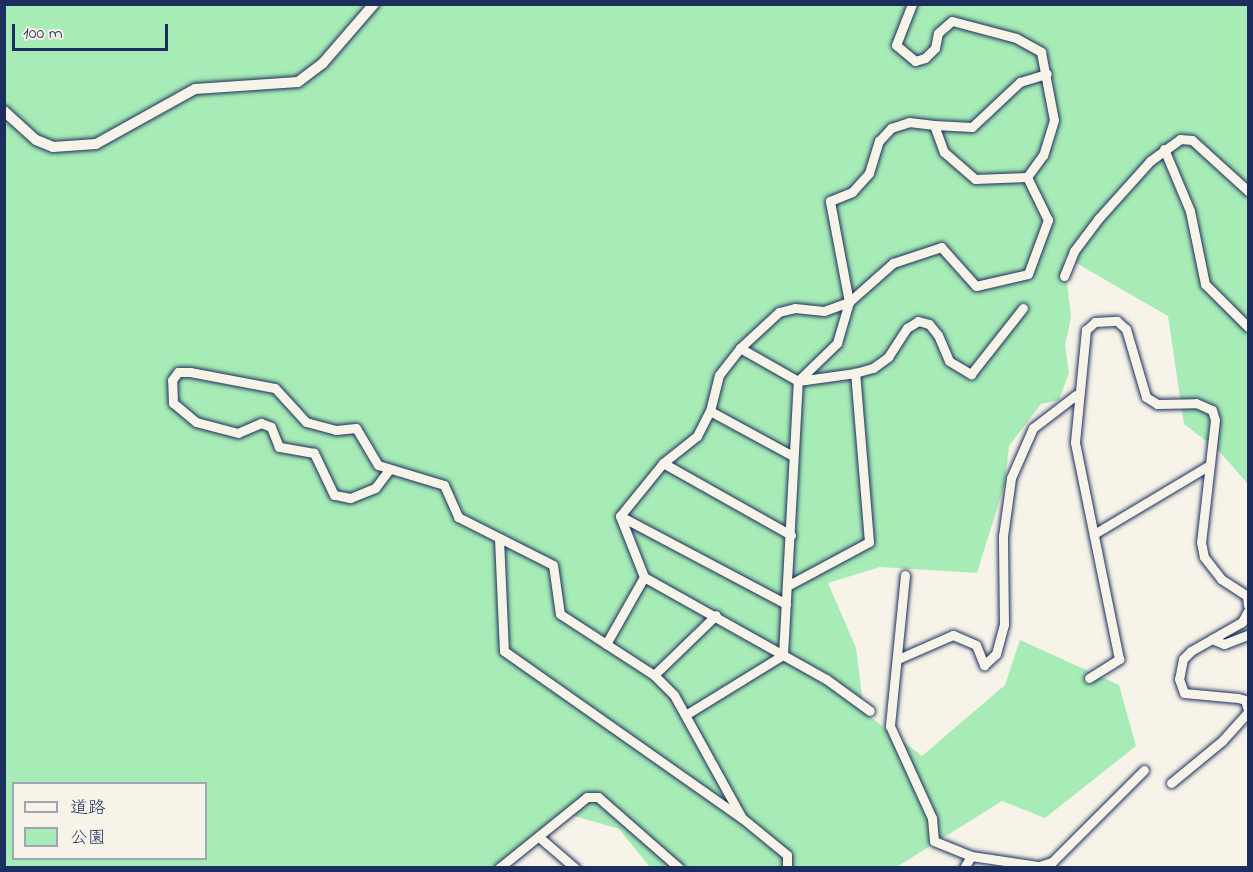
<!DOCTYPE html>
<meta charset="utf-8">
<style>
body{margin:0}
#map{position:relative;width:1253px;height:872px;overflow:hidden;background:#f7f3e8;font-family:"Indie Flower","Klee One",sans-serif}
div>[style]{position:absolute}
.green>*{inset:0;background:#a7ebb6}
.roads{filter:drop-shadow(0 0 2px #1b2f5e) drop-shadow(0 0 2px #1b2f5e)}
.minor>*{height:9px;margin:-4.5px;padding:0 4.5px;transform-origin:4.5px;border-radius:4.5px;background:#f7f3e8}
.tertiary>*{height:10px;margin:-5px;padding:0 5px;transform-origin:5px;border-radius:5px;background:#f7f3e8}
span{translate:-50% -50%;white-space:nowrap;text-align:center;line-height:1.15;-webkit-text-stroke:4.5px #f7f3e8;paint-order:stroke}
.frame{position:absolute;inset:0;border:6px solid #1b2f5e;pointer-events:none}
.legend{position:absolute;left:12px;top:782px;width:195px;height:78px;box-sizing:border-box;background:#f7f3e8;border:2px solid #9fa5b1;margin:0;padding:8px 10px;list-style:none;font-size:18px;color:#1b2f5e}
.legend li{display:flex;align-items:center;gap:12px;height:30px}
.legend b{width:30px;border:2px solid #9fa5b1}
.scale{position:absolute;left:12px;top:24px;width:156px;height:27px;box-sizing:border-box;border:3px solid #1b2f5e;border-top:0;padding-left:8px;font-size:18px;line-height:21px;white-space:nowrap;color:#1b2f5e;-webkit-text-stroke:4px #f7f3e8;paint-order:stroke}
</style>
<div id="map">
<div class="green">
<div style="clip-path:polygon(evenodd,5px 5px,1248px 5px,1248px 484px,1219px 451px,1184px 424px,1168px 316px,1064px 256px,1071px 317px,1065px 346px,1069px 373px,1059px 400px,1041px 404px,1009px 446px,1005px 483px,977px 573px,880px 567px,828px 583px,856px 648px,864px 712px,922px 756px,1005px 685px,1020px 640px,1119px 685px,1136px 746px,1045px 818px,1002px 801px,895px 868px,650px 867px,619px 829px,568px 814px,500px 867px,5px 868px,5px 5px,14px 784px,206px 784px,206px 858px,14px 858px,14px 784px)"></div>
</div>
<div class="roads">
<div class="minor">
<div style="left:912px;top:4px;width:44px;rotate:111.3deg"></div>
<div style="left:896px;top:45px;width:25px;rotate:40deg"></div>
<div style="left:915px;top:61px;width:10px;rotate:-17deg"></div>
<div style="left:925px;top:58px;width:14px;rotate:-45deg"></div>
<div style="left:935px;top:48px;width:15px;rotate:-79deg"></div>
<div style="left:938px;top:33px;width:18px;rotate:-41deg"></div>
<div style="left:952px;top:21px;width:66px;rotate:14.9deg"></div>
<div style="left:1016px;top:38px;width:29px;rotate:29deg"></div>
<div style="left:1041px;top:52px;width:69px;rotate:79.2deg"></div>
<div style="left:1054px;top:120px;width:37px;rotate:107deg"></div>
<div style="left:1043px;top:155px;width:27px;rotate:126deg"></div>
<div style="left:934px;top:125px;width:38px;rotate:3deg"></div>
<div style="left:972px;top:127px;width:66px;rotate:-43.2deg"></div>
<div style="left:1020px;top:82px;width:28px;rotate:-17deg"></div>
<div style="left:1164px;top:149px;width:67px;rotate:67.2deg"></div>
<div style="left:1190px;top:211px;width:75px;rotate:78.4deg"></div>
<div style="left:1205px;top:284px;width:61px;rotate:45deg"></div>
<div style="left:1064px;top:276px;width:27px;rotate:-68deg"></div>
<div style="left:1074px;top:251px;width:40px;rotate:-53deg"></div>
<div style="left:1098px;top:219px;width:78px;rotate:-48.1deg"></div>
<div style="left:1150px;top:161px;width:37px;rotate:-36deg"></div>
<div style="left:1180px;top:139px;width:12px;rotate:5deg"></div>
<div style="left:1192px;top:140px;width:76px;rotate:42.3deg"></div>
<div style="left:740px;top:348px;width:53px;rotate:-42.7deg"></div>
<div style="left:779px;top:312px;width:16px;rotate:-14deg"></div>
<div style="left:795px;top:308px;width:29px;rotate:6deg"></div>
<div style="left:824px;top:311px;width:27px;rotate:-20deg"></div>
<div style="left:849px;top:302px;width:59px;rotate:-41.6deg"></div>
<div style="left:893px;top:263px;width:51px;rotate:-18.4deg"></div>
<div style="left:941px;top:247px;width:52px;rotate:48.1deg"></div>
<div style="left:976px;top:286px;width:53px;rotate:-13deg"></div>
<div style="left:1028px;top:274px;width:58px;rotate:-69.7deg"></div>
<div style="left:1048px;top:220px;width:48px;rotate:-116deg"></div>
<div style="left:800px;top:379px;width:52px;rotate:-44.2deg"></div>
<div style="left:837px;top:343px;width:43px;rotate:-73.7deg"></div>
<div style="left:849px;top:302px;width:103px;rotate:-100.7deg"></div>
<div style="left:830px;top:201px;width:24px;rotate:-22deg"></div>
<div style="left:852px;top:192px;width:25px;rotate:-48deg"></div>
<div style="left:869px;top:173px;width:34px;rotate:-73deg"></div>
<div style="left:879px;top:141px;width:18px;rotate:-47deg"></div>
<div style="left:891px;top:128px;width:19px;rotate:-18deg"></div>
<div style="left:909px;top:122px;width:25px;rotate:7deg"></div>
<div style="left:934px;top:125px;width:29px;rotate:70deg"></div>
<div style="left:944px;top:152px;width:41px;rotate:41.1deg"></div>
<div style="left:975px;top:179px;width:52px;rotate:-2.2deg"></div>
<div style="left:710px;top:411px;width:94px;rotate:28.5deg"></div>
<div style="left:663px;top:463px;width:147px;rotate:29.4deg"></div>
<div style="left:388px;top:471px;width:21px;rotate:127deg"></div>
<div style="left:375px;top:488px;width:27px;rotate:158deg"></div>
<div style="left:350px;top:498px;width:16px;rotate:-169deg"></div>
<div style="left:334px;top:495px;width:47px;rotate:-115.5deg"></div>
<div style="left:314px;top:453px;width:36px;rotate:-170deg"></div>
<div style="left:279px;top:447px;width:22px;rotate:-112deg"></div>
<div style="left:271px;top:427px;width:11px;rotate:-158deg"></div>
<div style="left:261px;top:423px;width:25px;rotate:157deg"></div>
<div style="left:238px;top:433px;width:43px;rotate:-165.3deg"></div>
<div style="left:196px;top:422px;width:30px;rotate:-140deg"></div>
<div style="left:173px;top:403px;width:23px;rotate:-92deg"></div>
<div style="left:172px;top:380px;width:10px;rotate:-53deg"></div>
<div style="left:178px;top:372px;width:12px"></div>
<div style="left:190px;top:372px;width:86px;rotate:10.7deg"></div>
<div style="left:275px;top:388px;width:46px;rotate:47.6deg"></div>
<div style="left:306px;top:422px;width:31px;rotate:15deg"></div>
<div style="left:336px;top:430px;width:20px;rotate:-6deg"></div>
<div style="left:356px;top:428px;width:43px;rotate:59.3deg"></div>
<div style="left:378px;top:465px;width:69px;rotate:16.9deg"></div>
<div style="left:444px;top:485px;width:35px;rotate:66deg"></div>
<div style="left:458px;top:517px;width:106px;rotate:26.8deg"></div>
<div style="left:553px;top:565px;width:49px;rotate:81.9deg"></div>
<div style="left:560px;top:614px;width:112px;rotate:33deg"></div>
<div style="left:654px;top:675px;width:28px;rotate:45deg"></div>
<div style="left:674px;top:695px;width:141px;rotate:61.1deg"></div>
<div style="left:620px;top:516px;width:68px;rotate:-50.9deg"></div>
<div style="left:663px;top:463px;width:43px;rotate:-38.5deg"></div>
<div style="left:697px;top:436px;width:28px;rotate:-63deg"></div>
<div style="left:710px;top:411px;width:37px;rotate:-76deg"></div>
<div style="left:719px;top:375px;width:34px;rotate:-52deg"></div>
<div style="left:740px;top:348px;width:67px;rotate:29.6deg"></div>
<div style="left:798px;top:381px;width:58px;rotate:-8deg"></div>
<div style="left:855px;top:373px;width:19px;rotate:-16deg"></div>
<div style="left:873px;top:368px;width:19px;rotate:-36deg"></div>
<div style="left:888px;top:357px;width:35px;rotate:-57deg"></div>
<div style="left:907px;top:328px;width:13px;rotate:-32deg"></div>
<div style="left:918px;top:321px;width:11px;rotate:15deg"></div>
<div style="left:929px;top:324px;width:14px;rotate:51deg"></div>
<div style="left:938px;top:335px;width:28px;rotate:67deg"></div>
<div style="left:949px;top:361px;width:26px;rotate:31deg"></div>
<div style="left:971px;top:374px;width:84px;rotate:-51.8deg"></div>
<div style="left:620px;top:516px;width:66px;rotate:68.5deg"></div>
<div style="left:644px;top:577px;width:209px;rotate:29.3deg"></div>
<div style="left:826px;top:679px;width:54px;rotate:36deg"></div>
<div style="left:620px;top:516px;width:188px;rotate:27.9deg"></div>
<div style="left:1094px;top:534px;width:133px;rotate:-30.8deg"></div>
<div style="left:499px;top:538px;width:113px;rotate:87.5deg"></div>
<div style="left:504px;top:651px;width:291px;rotate:35.1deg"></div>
<div style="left:742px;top:818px;width:58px;rotate:39.4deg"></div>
<div style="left:787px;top:855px;width:13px;rotate:90deg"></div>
<div style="left:905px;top:575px;width:152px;rotate:95.7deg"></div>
<div style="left:890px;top:726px;width:101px;rotate:65.5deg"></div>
<div style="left:932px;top:818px;width:23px;rotate:85deg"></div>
<div style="left:934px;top:841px;width:40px;rotate:22deg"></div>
<div style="left:971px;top:856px;width:69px;rotate:8.4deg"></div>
<div style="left:1039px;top:866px;width:14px;rotate:-17deg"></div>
<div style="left:1052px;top:862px;width:130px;rotate:-45deg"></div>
<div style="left:787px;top:586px;width:93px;rotate:-28.2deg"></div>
<div style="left:869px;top:542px;width:170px;rotate:-94.7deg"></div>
<div style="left:1248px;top:611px;width:13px;rotate:119deg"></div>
<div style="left:1242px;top:622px;width:59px;rotate:150.4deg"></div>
<div style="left:1191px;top:651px;width:11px;rotate:135deg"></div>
<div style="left:1183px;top:659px;width:20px;rotate:101deg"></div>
<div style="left:1179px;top:679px;width:15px;rotate:70deg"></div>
<div style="left:1184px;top:693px;width:54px;rotate:5.3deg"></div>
<div style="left:1238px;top:698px;width:7px;rotate:16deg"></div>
<div style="left:1245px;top:700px;width:10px;rotate:73deg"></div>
<div style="left:1212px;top:639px;width:13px;rotate:23deg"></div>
<div style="left:1224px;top:644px;width:26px;rotate:-21deg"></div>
<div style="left:606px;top:644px;width:77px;rotate:-60.4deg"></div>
<div style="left:898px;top:659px;width:60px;rotate:-23.6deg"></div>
<div style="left:953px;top:635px;width:25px;rotate:23deg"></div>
<div style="left:976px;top:645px;width:22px;rotate:68deg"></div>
<div style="left:984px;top:665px;width:16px;rotate:-43deg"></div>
<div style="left:996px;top:654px;width:31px;rotate:-75deg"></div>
<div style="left:1004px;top:624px;width:88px;rotate:-90.7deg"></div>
<div style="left:1003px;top:536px;width:59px;rotate:-82.1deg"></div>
<div style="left:1011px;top:478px;width:55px;rotate:-66.3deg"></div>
<div style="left:1033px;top:428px;width:54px;rotate:-37.5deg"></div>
<div style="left:654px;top:675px;width:86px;rotate:-44.1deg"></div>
<div style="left:1089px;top:678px;width:36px;rotate:-32deg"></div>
<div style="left:1119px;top:659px;width:221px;rotate:-101.5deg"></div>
<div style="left:1075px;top:442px;width:113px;rotate:-84.4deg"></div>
<div style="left:1086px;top:330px;width:12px;rotate:-42deg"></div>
<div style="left:1095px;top:322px;width:22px;rotate:-3deg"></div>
<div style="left:1117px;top:321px;width:12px;rotate:42deg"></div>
<div style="left:1126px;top:329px;width:71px;rotate:73.6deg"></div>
<div style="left:1146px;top:397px;width:13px;rotate:32deg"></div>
<div style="left:1157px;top:404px;width:39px;rotate:-1deg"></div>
<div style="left:1196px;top:403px;width:17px;rotate:24deg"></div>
<div style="left:1212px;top:410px;width:10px;rotate:73deg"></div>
<div style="left:1215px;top:420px;width:123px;rotate:96.5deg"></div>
<div style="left:1201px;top:542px;width:15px;rotate:79deg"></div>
<div style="left:1204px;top:557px;width:28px;rotate:52deg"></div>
<div style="left:1221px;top:579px;width:31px;rotate:33deg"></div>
<div style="left:1247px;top:596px;width:9px;rotate:84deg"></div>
<div style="left:687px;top:714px;width:113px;rotate:-31.6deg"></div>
<div style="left:783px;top:655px;width:274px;rotate:-86.9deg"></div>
<div style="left:1171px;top:783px;width:66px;rotate:-39.5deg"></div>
<div style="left:1222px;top:741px;width:39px;rotate:-48deg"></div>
<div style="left:539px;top:837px;width:48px;rotate:40.7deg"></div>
<div style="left:499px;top:868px;width:113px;rotate:-38.9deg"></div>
<div style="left:587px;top:797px;width:11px"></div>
<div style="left:598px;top:797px;width:108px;rotate:41.2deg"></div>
<div style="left:964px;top:868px;width:14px;rotate:-60deg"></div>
</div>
<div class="tertiary">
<div style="left:4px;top:111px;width:43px;rotate:42.2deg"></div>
<div style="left:36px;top:140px;width:18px;rotate:22deg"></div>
<div style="left:53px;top:147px;width:43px;rotate:-4deg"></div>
<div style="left:96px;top:144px;width:113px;rotate:-29.1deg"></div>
<div style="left:195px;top:89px;width:103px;rotate:-3.9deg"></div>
<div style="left:298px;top:82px;width:31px;rotate:-37deg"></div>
<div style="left:323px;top:63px;width:78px;rotate:-49.2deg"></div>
</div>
</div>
<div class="frame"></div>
<ul class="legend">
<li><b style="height:8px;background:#f7f3e8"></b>道路</li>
<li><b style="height:16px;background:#a7ebb6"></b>公園</li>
</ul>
<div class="scale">100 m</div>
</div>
